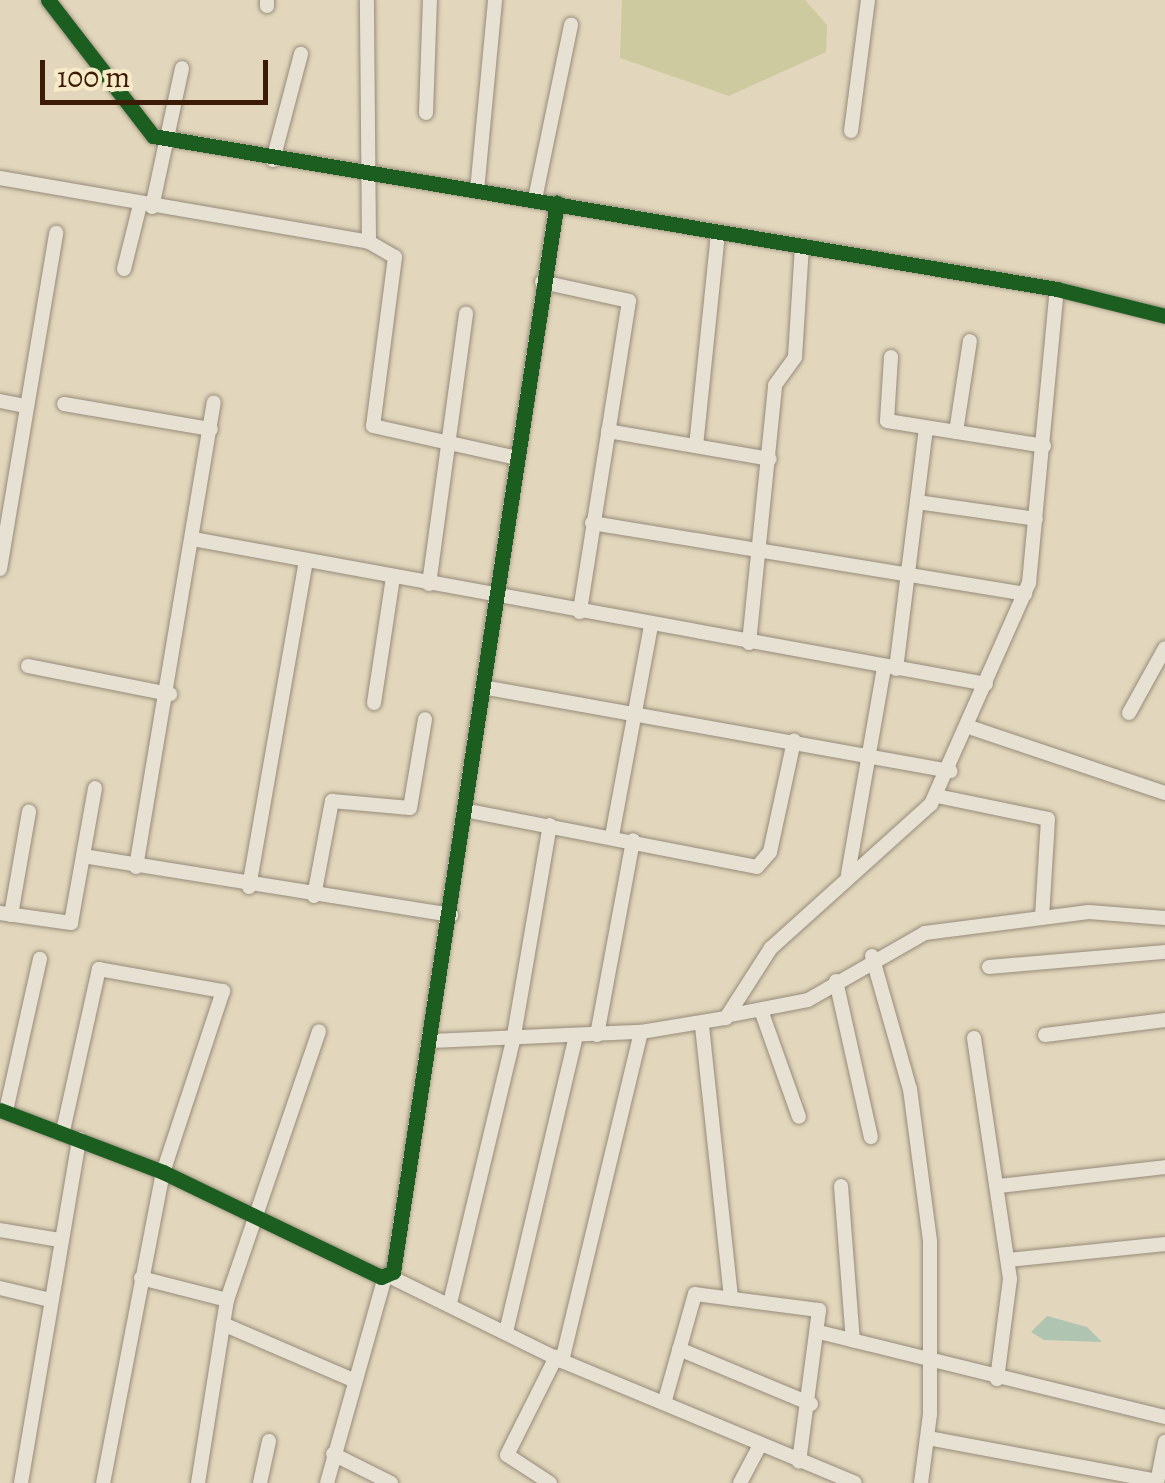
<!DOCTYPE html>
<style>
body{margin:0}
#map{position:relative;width:1165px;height:1483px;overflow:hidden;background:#e2d7bc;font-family:Alegreya,serif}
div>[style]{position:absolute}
.green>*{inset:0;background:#ceca9f}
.water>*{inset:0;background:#b0c4b2}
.roads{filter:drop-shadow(0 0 2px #968b79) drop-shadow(0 0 2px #968b79)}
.street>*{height:14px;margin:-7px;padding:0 7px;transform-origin:7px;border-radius:7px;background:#e7e1d4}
.cycleway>*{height:15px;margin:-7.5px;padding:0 7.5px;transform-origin:7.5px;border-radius:7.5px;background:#1b5e20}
span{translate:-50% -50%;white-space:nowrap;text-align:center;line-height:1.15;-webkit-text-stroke:9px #f7eac9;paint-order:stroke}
.scale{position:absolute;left:40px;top:60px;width:228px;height:45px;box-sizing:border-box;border:5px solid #3c1b06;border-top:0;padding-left:12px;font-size:30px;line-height:35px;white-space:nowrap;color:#3c1b06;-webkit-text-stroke:8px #f7eac9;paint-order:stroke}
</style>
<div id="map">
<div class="green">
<div style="clip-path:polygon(622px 0,805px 0,827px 25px,826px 52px,729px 96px,620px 58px)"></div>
</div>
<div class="water">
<div style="clip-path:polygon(1047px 1316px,1087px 1327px,1102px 1342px,1044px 1340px,1031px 1332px)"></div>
</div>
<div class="roads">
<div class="street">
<div style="left:48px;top:0;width:172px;rotate:52.3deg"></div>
<div style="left:153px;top:136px;width:917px;rotate:9.61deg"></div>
<div style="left:1057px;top:289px;width:111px;rotate:14deg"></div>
<div style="left:267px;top:0;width:6px;rotate:90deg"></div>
<div style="left:426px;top:113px;width:113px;rotate:-88deg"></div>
<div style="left:851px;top:131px;width:132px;rotate:-82.6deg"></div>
<div style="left:273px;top:160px;width:110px;rotate:-75.2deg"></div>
<div style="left:0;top:178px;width:375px;rotate:9.8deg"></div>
<div style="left:369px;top:242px;width:242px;rotate:-90.5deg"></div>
<div style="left:477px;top:191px;width:192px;rotate:-84.6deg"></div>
<div style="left:535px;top:199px;width:178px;rotate:-78.3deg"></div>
<div style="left:152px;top:207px;width:142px;rotate:-77.8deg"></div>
<div style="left:369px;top:242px;width:30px;rotate:30deg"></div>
<div style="left:395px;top:257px;width:170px;rotate:97.4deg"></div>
<div style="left:373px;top:426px;width:148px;rotate:12.5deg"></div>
<div style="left:124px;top:269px;width:66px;rotate:-76deg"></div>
<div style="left:542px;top:282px;width:89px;rotate:12.3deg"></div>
<div style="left:629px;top:301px;width:315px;rotate:99deg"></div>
<div style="left:891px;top:357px;width:64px;rotate:93.6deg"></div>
<div style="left:887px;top:421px;width:159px;rotate:9deg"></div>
<div style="left:0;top:401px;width:25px;rotate:11deg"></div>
<div style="left:64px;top:404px;width:149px;rotate:9.7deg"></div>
<div style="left:608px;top:431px;width:164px;rotate:9.8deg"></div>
<div style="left:956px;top:432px;width:92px;rotate:-81.3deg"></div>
<div style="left:696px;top:446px;width:214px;rotate:-84.1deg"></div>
<div style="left:917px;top:502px;width:120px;rotate:8.1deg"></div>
<div style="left:592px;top:523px;width:439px;rotate:9.3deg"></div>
<div style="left:193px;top:539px;width:806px;rotate:10.36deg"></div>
<div style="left:0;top:569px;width:341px;rotate:-80.5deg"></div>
<div style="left:429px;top:584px;width:273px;rotate:-82.2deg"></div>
<div style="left:749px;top:643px;width:259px;rotate:-84.2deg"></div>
<div style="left:775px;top:385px;width:34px;rotate:-54deg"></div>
<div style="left:795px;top:357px;width:111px;rotate:-86.4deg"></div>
<div style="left:28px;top:666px;width:145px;rotate:11.2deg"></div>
<div style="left:896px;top:669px;width:243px;rotate:-82.9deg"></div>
<div style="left:488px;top:688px;width:470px;rotate:10.2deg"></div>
<div style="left:374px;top:703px;width:127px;rotate:-81.4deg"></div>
<div style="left:1129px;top:713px;width:74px;rotate:-61deg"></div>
<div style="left:969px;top:727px;width:207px;rotate:18.6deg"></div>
<div style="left:937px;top:796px;width:113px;rotate:11.7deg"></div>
<div style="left:1048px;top:819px;width:97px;rotate:93.5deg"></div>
<div style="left:469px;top:811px;width:293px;rotate:11deg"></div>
<div style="left:757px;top:867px;width:20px;rotate:-49deg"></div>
<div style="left:770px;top:852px;width:114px;rotate:-77.8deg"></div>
<div style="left:612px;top:836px;width:215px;rotate:-79.5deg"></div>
<div style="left:83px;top:856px;width:373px;rotate:9.1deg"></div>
<div style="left:136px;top:867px;width:471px;rotate:-80.5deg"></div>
<div style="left:848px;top:874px;width:209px;rotate:-80.1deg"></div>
<div style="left:249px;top:887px;width:332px;rotate:-80.1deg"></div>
<div style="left:314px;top:896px;width:97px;rotate:-79.3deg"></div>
<div style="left:332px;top:801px;width:78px;rotate:5.1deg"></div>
<div style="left:410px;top:808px;width:90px;rotate:-80.4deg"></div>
<div style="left:0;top:913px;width:72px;rotate:8deg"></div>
<div style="left:71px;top:923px;width:137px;rotate:-79.9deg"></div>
<div style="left:11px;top:915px;width:105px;rotate:-80.1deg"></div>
<div style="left:872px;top:956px;width:138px;rotate:74.1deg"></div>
<div style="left:910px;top:1089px;width:153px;rotate:82.5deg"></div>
<div style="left:930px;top:1241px;width:173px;rotate:90deg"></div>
<div style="left:930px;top:1414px;width:70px;rotate:97.4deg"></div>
<div style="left:989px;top:967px;width:177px;rotate:-4.9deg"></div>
<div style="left:836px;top:981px;width:160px;rotate:77.4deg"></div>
<div style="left:762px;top:1013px;width:110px;rotate:70.4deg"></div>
<div style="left:731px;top:1015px;width:78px;rotate:-11deg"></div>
<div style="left:808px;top:1000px;width:135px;rotate:-29.8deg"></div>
<div style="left:925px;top:933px;width:165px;rotate:-7.3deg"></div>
<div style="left:1089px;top:912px;width:76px;rotate:4.5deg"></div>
<div style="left:702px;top:1026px;width:274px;rotate:83.9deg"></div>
<div style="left:597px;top:1035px;width:198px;rotate:-79.5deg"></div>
<div style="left:1045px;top:1035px;width:121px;rotate:-7.1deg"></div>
<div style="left:974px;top:1038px;width:244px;rotate:81.5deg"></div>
<div style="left:1010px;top:1279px;width:101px;rotate:97.4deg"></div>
<div style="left:431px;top:1041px;width:210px;rotate:-2.5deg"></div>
<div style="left:641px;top:1032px;width:86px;rotate:-9.4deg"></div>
<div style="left:726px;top:1018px;width:83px;rotate:-57.3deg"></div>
<div style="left:771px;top:948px;width:215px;rotate:-42deg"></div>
<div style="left:931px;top:804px;width:242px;rotate:-66.1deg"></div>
<div style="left:1029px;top:583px;width:295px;rotate:-84.6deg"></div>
<div style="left:0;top:1110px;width:174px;rotate:20.8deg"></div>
<div style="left:163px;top:1172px;width:242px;rotate:25.7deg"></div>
<div style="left:381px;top:1277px;width:13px;rotate:-23deg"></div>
<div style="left:393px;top:1272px;width:1082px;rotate:-81.29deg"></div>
<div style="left:6px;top:1111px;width:156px;rotate:-77.4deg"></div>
<div style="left:63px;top:1131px;width:166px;rotate:-77.5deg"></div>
<div style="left:99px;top:969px;width:126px;rotate:10.1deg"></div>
<div style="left:223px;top:991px;width:191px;rotate:108.3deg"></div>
<div style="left:163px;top:1172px;width:317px;rotate:100.9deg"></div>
<div style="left:841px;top:1186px;width:155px;rotate:85.6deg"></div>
<div style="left:999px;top:1186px;width:167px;rotate:-6.5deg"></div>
<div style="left:0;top:1230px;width:61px;rotate:9.5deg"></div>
<div style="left:1008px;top:1260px;width:158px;rotate:-5.8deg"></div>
<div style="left:389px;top:1276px;width:193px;rotate:26.2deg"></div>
<div style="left:562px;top:1361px;width:317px;rotate:22.6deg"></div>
<div style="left:141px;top:1278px;width:89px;rotate:14.3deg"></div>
<div style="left:0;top:1288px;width:51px;rotate:13.5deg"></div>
<div style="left:450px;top:1303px;width:269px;rotate:-76.5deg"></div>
<div style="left:513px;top:1041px;width:219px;rotate:-80.3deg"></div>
<div style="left:223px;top:1324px;width:139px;rotate:23.3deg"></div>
<div style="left:506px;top:1332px;width:304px;rotate:-76.7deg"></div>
<div style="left:823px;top:1333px;width:352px;rotate:13.8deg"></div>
<div style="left:679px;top:1349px;width:143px;rotate:22.6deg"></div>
<div style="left:562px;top:1361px;width:338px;rotate:-76.5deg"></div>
<div style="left:665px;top:1400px;width:110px;rotate:-74.2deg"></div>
<div style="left:695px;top:1294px;width:125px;rotate:7.4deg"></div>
<div style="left:819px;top:1310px;width:153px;rotate:97.5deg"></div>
<div style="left:928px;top:1438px;width:233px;rotate:10.6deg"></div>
<div style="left:333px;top:1454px;width:65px;rotate:26.6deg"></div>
<div style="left:21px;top:1483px;width:349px;rotate:-80.4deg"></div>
<div style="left:198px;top:1483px;width:185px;rotate:-81deg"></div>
<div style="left:227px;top:1300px;width:284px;rotate:-71.1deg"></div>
<div style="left:260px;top:1483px;width:43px;rotate:-77.9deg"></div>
<div style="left:327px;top:1483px;width:214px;rotate:-74.3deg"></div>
<div style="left:550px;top:1483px;width:51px;rotate:-146.9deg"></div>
<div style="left:507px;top:1455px;width:110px;rotate:-63.4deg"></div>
<div style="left:740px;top:1483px;width:43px;rotate:-62.2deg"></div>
<div style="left:1157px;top:1483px;width:42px;rotate:-79deg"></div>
</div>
</div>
<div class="cycleway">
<div style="left:48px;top:0;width:172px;rotate:52.3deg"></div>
<div style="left:153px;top:136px;width:917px;rotate:9.61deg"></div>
<div style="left:1057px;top:289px;width:111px;rotate:14deg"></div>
<div style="left:0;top:1110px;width:174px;rotate:20.8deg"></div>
<div style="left:163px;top:1172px;width:242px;rotate:25.7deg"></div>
<div style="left:381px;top:1277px;width:13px;rotate:-23deg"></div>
<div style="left:393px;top:1272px;width:1082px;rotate:-81.29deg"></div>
</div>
<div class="scale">100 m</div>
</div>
